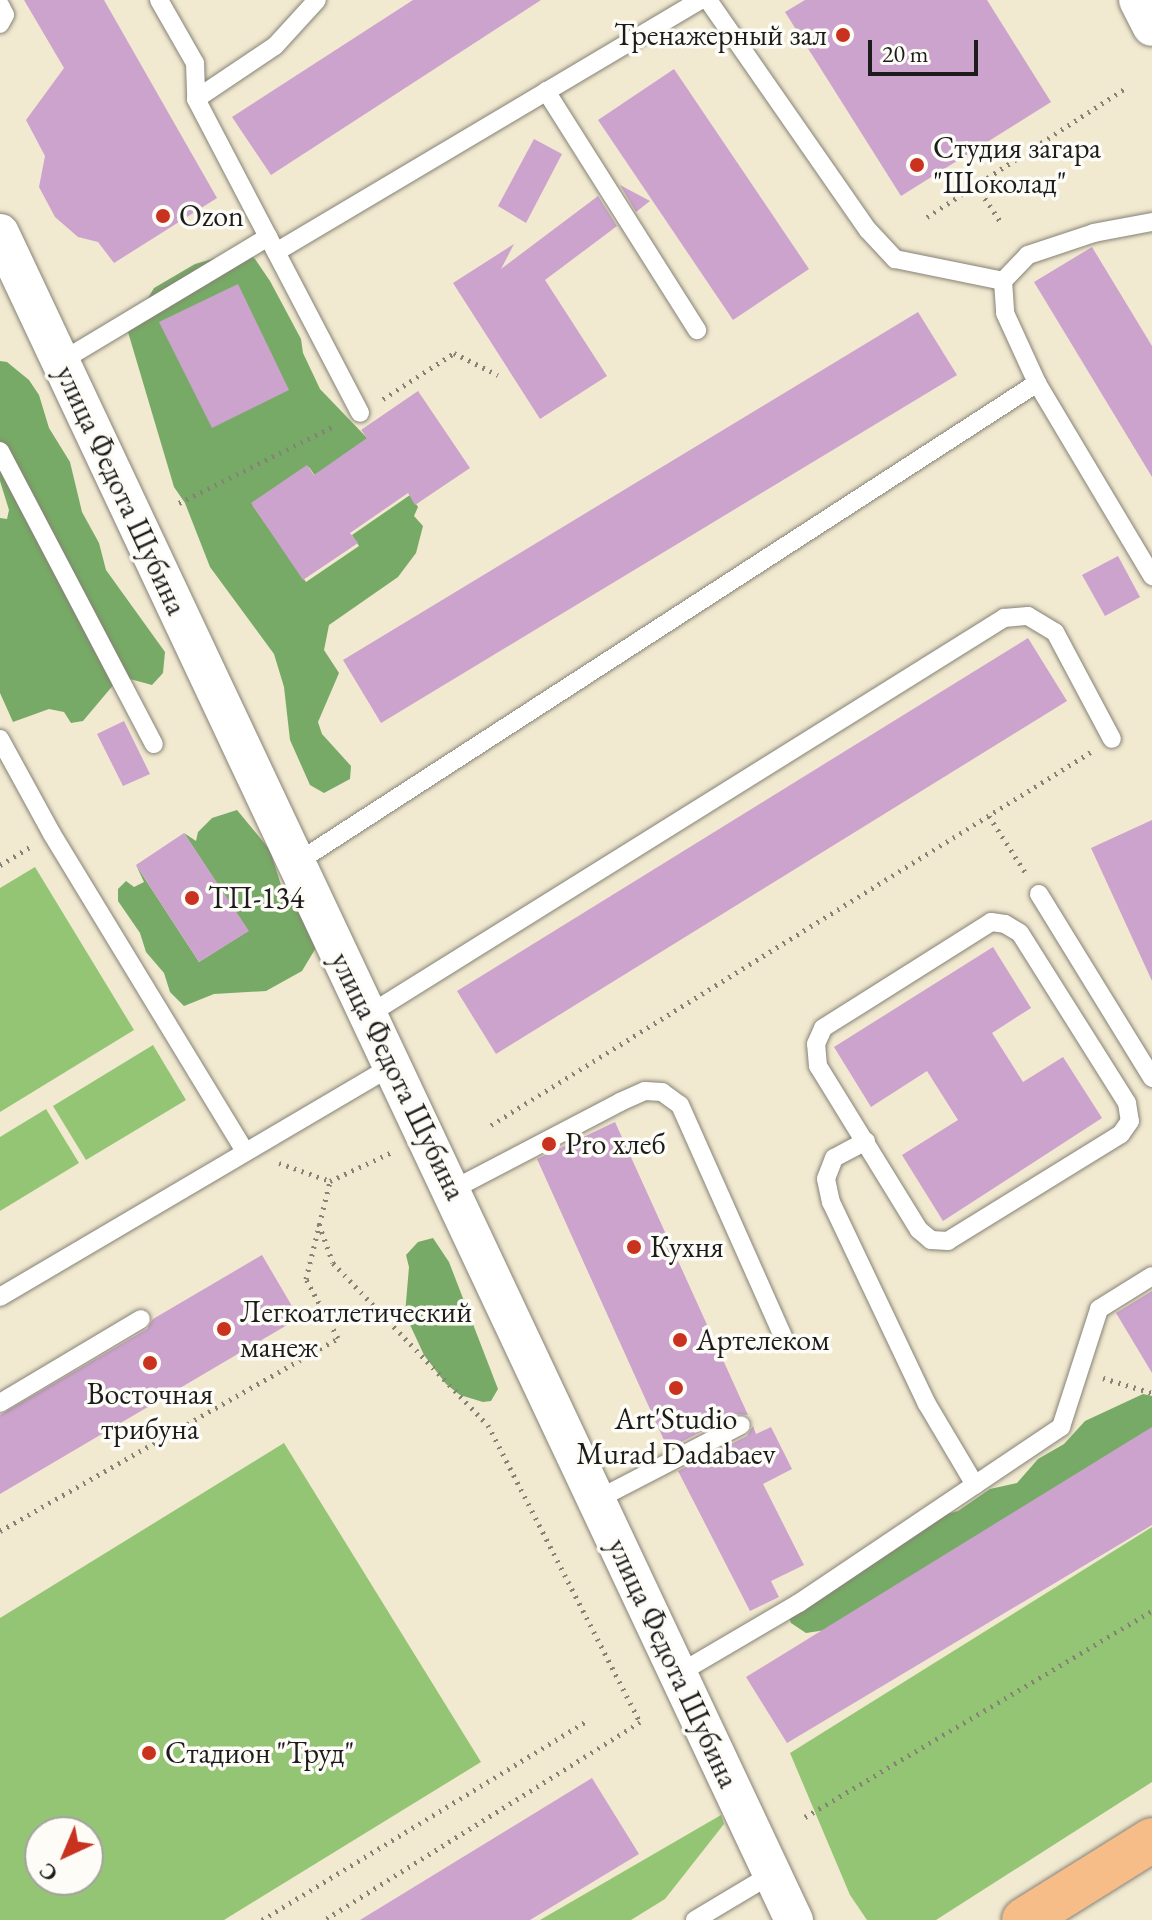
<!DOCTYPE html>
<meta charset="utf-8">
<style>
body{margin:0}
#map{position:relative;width:1152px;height:1920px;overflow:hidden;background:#f1e9d0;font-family:"EB Garamond",serif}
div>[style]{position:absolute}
.green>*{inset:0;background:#94c575}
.forest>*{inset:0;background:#7a6}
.building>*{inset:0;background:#cca3cd}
.path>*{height:5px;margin-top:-2.5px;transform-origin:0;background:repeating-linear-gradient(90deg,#868276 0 2px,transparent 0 8px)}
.roads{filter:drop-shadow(0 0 2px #868276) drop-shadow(0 0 2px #868276)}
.lane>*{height:18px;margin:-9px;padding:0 9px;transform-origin:9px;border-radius:9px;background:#fff}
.street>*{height:38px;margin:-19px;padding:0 19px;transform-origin:19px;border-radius:19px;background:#fff}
.primary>*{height:44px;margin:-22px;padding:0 22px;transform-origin:22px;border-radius:22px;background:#f7bd88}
.dots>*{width:22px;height:22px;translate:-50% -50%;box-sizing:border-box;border:4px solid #fdfcf7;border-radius:50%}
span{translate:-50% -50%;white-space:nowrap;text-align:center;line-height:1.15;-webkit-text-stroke:7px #fdfcf7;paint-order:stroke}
.poi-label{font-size:30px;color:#1c1c1c}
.right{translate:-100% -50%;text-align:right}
.left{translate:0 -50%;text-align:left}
.street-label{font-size:30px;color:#1c1c1c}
.north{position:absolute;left:24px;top:1816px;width:80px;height:80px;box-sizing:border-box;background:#fdfcf7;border:2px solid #a3a29f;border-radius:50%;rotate:224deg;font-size:22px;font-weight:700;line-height:32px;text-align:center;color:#1c1c1c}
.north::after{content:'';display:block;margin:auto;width:28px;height:36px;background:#c8321e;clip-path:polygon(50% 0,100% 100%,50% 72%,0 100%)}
.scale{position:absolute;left:868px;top:40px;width:110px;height:36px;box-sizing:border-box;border:4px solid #1c1c1c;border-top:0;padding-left:10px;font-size:24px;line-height:28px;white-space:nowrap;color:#1c1c1c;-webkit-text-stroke:6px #fdfcf7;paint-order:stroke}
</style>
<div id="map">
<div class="green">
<div style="clip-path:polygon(35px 867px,134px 1030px,0 1112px,0 888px)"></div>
<div style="clip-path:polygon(153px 1045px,186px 1100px,86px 1160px,53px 1106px)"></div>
<div style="clip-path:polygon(46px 1109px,79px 1163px,0 1211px,0 1137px)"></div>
<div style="clip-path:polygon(evenodd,284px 1443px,481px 1762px,224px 1920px,0 1920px,0 1618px,284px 1443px,40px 1832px,88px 1832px,88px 1880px,40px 1880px,40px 1832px)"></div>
<div style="clip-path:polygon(1152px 1527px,1152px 1782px,936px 1920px,867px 1920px,850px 1895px,790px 1753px)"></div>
<div style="clip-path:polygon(721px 1815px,724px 1824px,665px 1899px,631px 1920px,540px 1920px)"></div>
</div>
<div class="forest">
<div style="clip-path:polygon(244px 250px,255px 259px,270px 281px,301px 339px,303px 353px,320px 389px,369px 440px,316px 477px,309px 467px,253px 506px,306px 582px,359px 546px,352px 535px,410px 495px,418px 507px,414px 516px,423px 526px,416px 553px,398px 577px,329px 625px,324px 650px,339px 673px,318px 722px,322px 734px,351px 766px,350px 779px,324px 793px,310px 785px,290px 740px,284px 687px,274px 654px,210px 567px,185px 503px,174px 487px,128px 332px,154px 288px,195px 264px)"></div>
<div style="clip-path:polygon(0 361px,7px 362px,29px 380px,39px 395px,49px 428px,70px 462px,82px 512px,99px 543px,106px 570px,165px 652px,163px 673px,152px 685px,130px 679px,115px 683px,83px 721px,71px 723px,64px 712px,49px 709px,13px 722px,0 693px,0 518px,7px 519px,9px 510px,0 481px)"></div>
<div style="clip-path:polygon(237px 810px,270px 850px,281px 885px,296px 901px,317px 946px,302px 971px,266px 991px,214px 994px,184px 1006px,170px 992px,164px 973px,146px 952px,140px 933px,118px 901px,118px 889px,126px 881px,134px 887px,144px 882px,136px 865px,199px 962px,248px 931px,184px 833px,196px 841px,198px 832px,212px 818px)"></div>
<div style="clip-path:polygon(433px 1238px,449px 1262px,498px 1389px,491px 1401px,483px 1402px,460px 1395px,446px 1384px,424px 1355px,405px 1314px,409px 1267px,406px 1255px,418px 1242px)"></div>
<div style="clip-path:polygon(1143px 1394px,1152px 1396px,1152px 1431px,826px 1630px,806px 1633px,791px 1623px,789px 1617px,940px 1516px,958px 1511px,990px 1489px,1017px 1483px,1038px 1459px,1064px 1444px,1085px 1421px)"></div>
</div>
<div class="building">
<div style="clip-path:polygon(24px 0,104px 0,217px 198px,114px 263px,98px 242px,78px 237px,55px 217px,39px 187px,45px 156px,26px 120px,64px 68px)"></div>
<div style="clip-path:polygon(413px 0,541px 0,271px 175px,232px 117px)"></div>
<div style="clip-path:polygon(805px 0,987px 0,1051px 102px,901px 196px,785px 12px)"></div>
<div style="clip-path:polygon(674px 69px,809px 269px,733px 320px,598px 120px)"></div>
<div style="clip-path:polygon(534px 139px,562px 154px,526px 223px,498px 206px)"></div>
<div style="clip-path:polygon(620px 185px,650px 201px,636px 212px)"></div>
<div style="clip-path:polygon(598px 196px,617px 226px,545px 280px,607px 376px,540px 419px,453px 283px,514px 244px,501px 269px)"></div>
<div style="clip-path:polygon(1092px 247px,1152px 346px,1152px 477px,1034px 282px)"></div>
<div style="clip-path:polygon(238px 284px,289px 390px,212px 428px,159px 322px)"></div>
<div style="clip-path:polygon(918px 312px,957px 375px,381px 723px,343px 660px)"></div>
<div style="clip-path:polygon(418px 391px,470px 468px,415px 505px,408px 493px,350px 533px,358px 543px,303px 580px,251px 503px,307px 465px,314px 475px,367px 438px,361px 430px)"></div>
<div style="clip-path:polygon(1118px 556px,1140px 597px,1105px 616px,1082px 575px)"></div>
<div style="clip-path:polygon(1028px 638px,1067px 701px,496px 1054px,457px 991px)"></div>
<div style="clip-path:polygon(124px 721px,150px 774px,123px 786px,97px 734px)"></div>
<div style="clip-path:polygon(1152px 820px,1152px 981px,1091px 848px)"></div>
<div style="clip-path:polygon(184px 833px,249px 931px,199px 962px,136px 865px)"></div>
<div style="clip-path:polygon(993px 947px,1031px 1008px,992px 1033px,1023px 1082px,1063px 1057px,1102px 1118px,943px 1221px,902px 1155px,958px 1120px,927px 1071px,871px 1107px,834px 1047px)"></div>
<div style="clip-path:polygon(615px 1122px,748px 1415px,735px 1414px,668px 1449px,537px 1159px)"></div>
<div style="clip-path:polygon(262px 1255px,299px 1318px,0 1494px,0 1415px,147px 1329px,153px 1319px)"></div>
<div style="clip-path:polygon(1152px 1291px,1152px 1373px,1116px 1313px)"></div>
<div style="clip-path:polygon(753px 1426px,756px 1434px,771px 1427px,792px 1469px,763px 1484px,804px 1565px,771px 1581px,779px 1597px,750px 1611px,678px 1471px,747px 1436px)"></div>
<div style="clip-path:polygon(1152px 1427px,1152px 1525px,787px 1743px,746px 1677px)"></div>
<div style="clip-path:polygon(592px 1778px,639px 1854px,530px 1920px,360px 1920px)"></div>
</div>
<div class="path">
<div style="left:976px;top:185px;width:47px;rotate:56.3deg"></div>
<div style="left:927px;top:217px;width:235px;rotate:-33deg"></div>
<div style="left:383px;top:399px;width:85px;rotate:-32.9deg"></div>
<div style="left:454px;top:353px;width:49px;rotate:26.6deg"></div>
<div style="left:179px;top:503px;width:175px;rotate:-26.4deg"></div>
<div style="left:989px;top:816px;width:67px;rotate:57.3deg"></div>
<div style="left:0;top:865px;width:35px;rotate:-31deg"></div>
<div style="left:491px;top:1125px;width:706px;rotate:-31.87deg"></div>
<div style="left:279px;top:1163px;width:54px;rotate:19.4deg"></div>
<div style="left:330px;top:1181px;width:68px;rotate:-25.1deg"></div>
<div style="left:319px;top:1224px;width:41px;rotate:70.3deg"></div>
<div style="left:333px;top:1263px;width:224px;rotate:46.3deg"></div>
<div style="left:488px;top:1425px;width:334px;rotate:62.9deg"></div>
<div style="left:640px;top:1722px;width:373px;rotate:147.9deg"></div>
<div style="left:1103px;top:1378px;width:51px;rotate:17deg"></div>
<div style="left:0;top:1531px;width:389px;rotate:-29.7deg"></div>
<div style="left:338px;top:1338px;width:67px;rotate:-118.5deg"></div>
<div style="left:306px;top:1279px;width:101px;rotate:-76.2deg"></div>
<div style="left:805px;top:1817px;width:404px;rotate:-30.7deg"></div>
<div style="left:262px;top:1920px;width:381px;rotate:-31.5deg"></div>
</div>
<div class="roads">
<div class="lane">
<div style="left:159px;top:0;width:73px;rotate:60.3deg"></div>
<div style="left:195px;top:63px;width:36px;rotate:88deg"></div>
<div style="left:196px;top:99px;width:354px;rotate:62.4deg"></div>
<div style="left:708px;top:0;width:280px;rotate:55.2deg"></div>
<div style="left:868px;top:230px;width:40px;rotate:47deg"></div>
<div style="left:895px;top:259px;width:110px;rotate:11.5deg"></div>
<div style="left:0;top:5px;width:11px;rotate:63deg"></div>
<div style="left:5px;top:15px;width:10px;rotate:119deg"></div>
<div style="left:546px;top:91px;width:283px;rotate:57.7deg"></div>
<div style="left:196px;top:99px;width:95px;rotate:-33.9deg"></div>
<div style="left:275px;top:46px;width:62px;rotate:-47.6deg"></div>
<div style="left:1152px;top:222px;width:59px;rotate:169.3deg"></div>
<div style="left:1094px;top:233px;width:70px;rotate:161.6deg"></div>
<div style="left:1028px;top:255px;width:36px;rotate:134deg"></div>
<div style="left:1003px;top:281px;width:32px;rotate:86deg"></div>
<div style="left:1005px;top:313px;width:77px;rotate:65.4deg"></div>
<div style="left:1037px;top:383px;width:225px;rotate:59.2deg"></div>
<div style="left:276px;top:252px;width:493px;rotate:-30.7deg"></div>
<div style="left:60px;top:362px;width:243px;rotate:-31deg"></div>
<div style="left:0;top:451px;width:331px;rotate:62.3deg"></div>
<div style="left:0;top:739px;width:108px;rotate:61.3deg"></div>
<div style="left:52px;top:834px;width:371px;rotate:58.7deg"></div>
<div style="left:296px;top:863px;width:883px;rotate:-32.93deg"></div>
<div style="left:1039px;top:894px;width:216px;rotate:58.4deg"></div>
<div style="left:991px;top:922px;width:14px;rotate:8deg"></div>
<div style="left:1005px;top:924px;width:17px;rotate:31deg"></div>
<div style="left:1020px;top:933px;width:201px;rotate:57.8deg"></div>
<div style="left:1127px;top:1103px;width:18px;rotate:81deg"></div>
<div style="left:1130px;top:1121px;width:16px;rotate:125deg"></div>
<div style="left:1121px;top:1134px;width:203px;rotate:148.3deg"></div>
<div style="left:948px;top:1241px;width:17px;rotate:-177deg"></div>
<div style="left:931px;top:1240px;width:16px;rotate:-140deg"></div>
<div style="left:919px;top:1230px;width:193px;rotate:-121.6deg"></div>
<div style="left:818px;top:1066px;width:22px;rotate:-95deg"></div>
<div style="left:816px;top:1044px;width:17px;rotate:-66deg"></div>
<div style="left:823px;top:1028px;width:199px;rotate:-32.2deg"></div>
<div style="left:368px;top:1015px;width:750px;rotate:-31.97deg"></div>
<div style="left:1004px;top:618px;width:24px;rotate:-5deg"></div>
<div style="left:1028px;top:616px;width:31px;rotate:31deg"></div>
<div style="left:1055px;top:632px;width:121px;rotate:62deg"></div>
<div style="left:866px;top:1141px;width:36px;rotate:152deg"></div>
<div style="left:834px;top:1158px;width:22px;rotate:111deg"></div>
<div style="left:826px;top:1179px;width:24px;rotate:78deg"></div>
<div style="left:831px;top:1202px;width:224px;rotate:64.6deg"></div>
<div style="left:927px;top:1404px;width:94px;rotate:59.3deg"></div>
<div style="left:452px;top:1190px;width:190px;rotate:-27.6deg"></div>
<div style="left:620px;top:1102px;width:27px;rotate:-24deg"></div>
<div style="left:645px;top:1091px;width:17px;rotate:3deg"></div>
<div style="left:662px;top:1092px;width:22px;rotate:36deg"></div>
<div style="left:680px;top:1105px;width:256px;rotate:66deg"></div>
<div style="left:0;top:1297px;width:455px;rotate:-30.5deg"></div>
<div style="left:0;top:1403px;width:164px;rotate:-30.8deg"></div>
<div style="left:596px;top:1500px;width:163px;rotate:-27.3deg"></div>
<div style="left:678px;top:1674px;width:140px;rotate:-30.4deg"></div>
<div style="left:799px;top:1603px;width:316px;rotate:-33.9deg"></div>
<div style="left:1061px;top:1427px;width:124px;rotate:-72.1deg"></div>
<div style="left:1099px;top:1309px;width:62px;rotate:-31.9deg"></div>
<div style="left:695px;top:1920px;width:90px;rotate:-30.9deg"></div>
</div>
<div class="street">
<div style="left:1138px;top:0;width:30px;rotate:63deg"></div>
<div style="left:0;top:233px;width:1865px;rotate:64.8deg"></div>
</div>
<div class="primary">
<div style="left:1024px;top:1920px;width:151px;rotate:-32deg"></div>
</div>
</div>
<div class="dots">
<div style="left:843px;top:35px;background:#c8321e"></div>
<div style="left:917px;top:165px;background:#c8321e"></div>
<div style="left:163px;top:216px;background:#c8321e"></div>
<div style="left:192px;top:898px;background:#c8321e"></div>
<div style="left:549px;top:1144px;background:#c8321e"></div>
<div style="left:634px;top:1247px;background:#c8321e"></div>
<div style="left:224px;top:1329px;background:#c8321e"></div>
<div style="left:680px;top:1340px;background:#c8321e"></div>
<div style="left:150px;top:1363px;background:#c8321e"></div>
<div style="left:676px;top:1388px;background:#c8321e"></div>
<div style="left:149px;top:1753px;background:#c8321e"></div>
</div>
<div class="poi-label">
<span class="right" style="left:827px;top:35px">Тренажерный зал</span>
<span class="left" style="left:933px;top:165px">Студия загара<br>"Шоколад"</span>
<span class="left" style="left:179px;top:216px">Ozon</span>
<span class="left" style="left:208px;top:898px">ТП-134</span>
<span class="left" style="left:565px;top:1144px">Pro хлеб</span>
<span class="left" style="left:650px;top:1247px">Кухня</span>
<span class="left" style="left:240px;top:1329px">Легкоатлетический<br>манеж</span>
<span class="left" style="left:696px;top:1340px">Артелеком</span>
<span style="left:150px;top:1411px">Восточная<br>трибуна</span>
<span style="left:676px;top:1436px">Art'Studio<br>Murad Dadabaev</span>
<span class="left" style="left:165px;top:1753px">Стадион "Труд"</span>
</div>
<div class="street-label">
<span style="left:121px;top:490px;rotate:65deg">улица Федота Шубина</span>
<span style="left:398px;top:1076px;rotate:64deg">улица Федота Шубина</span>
<span style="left:673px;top:1663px;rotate:65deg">улица Федота Шубина</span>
</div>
<div class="north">С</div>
<div class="scale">20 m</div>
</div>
